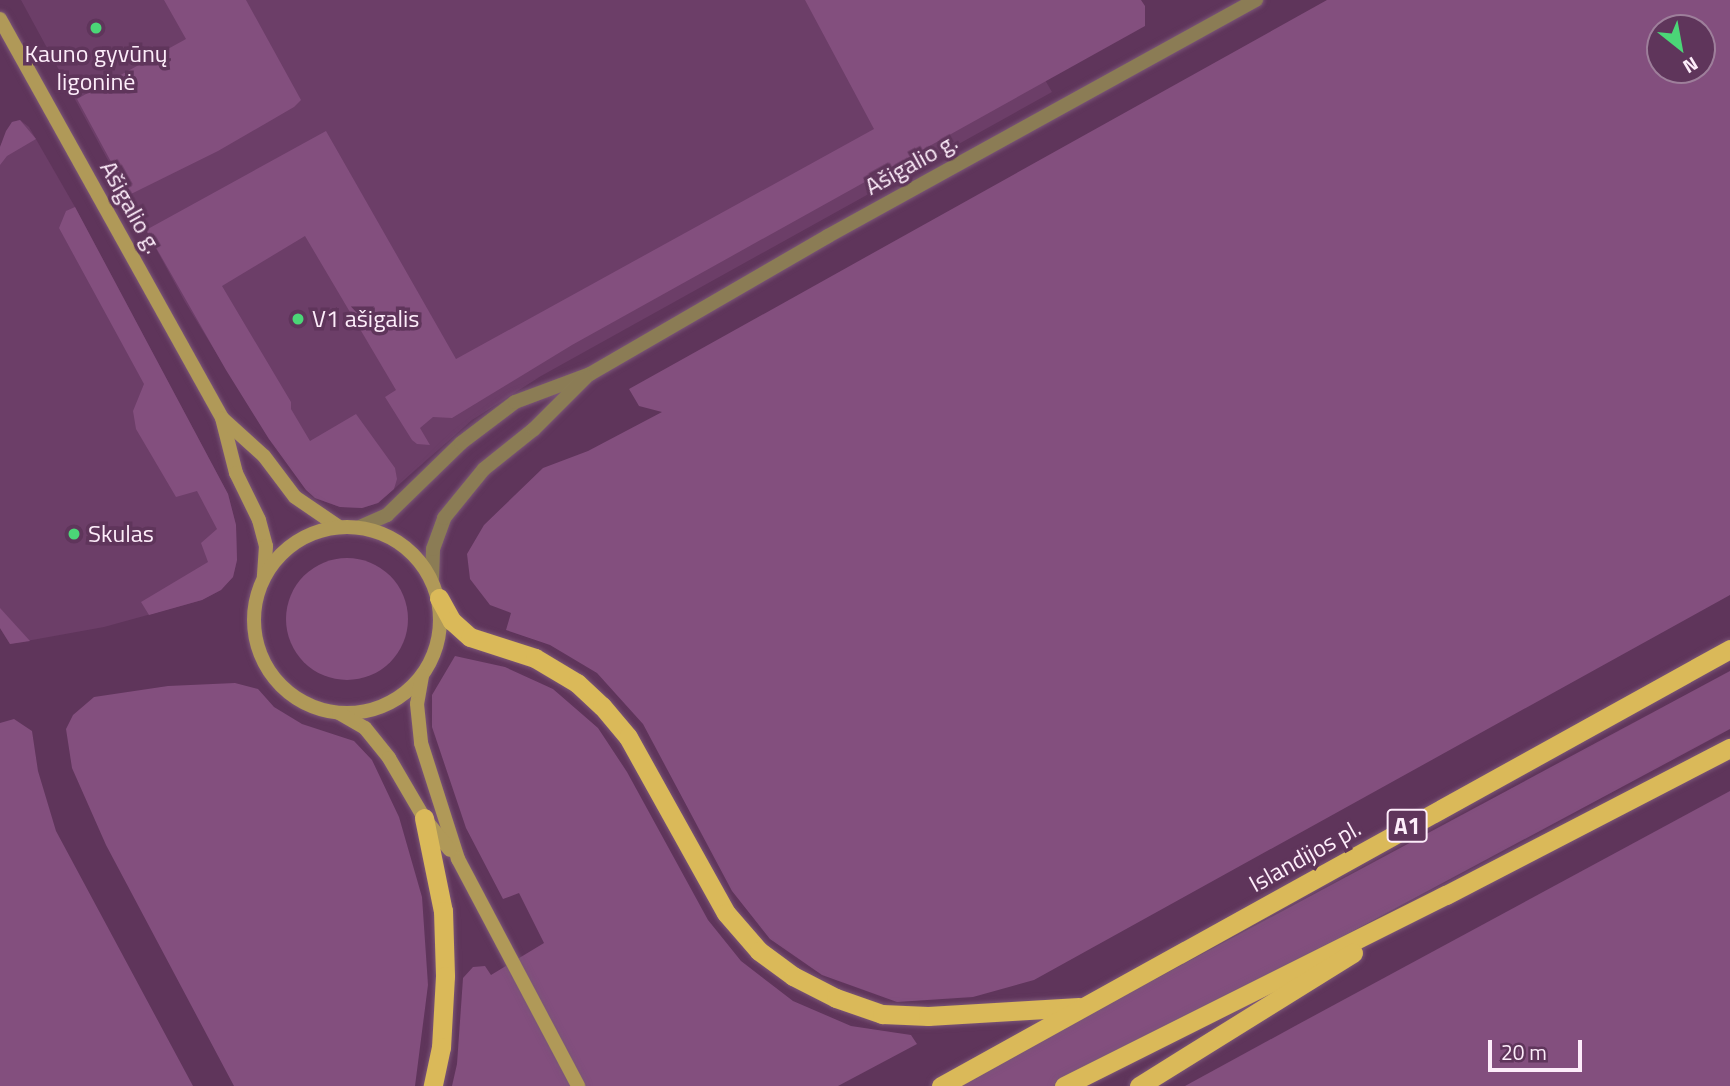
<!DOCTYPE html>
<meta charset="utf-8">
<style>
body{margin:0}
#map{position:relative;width:1730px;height:1086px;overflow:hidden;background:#5f355b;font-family:"Titillium Web",sans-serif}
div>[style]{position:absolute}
.built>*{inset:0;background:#6c3e68}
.green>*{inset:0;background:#834f7e}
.round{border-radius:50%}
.roads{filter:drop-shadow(0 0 2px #7b5678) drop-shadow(0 0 2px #7b5678)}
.tertiary>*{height:14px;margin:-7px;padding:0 7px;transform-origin:7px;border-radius:7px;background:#8b7c55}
.secondary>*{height:14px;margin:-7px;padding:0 7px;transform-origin:7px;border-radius:7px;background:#b09958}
.secondary>.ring{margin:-7px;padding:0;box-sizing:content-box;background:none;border:14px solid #b09958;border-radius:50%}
.trunk>*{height:19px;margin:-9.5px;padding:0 9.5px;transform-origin:9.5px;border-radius:9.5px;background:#dab959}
.dots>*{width:19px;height:19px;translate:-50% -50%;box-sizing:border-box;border:4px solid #5f355b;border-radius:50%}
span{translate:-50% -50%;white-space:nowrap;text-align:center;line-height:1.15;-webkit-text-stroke:7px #5f355b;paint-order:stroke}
.shield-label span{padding:2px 5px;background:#5f355b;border:2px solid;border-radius:5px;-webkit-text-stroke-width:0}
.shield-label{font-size:23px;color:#fdedfa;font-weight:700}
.poi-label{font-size:24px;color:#fdedfa}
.left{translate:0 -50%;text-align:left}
.street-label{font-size:24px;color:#fdedfa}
.north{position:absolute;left:1646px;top:14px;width:70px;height:70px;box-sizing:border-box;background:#5f355b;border:2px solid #9e7f9b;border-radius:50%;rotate:149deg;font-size:19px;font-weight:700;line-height:28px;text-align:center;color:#fdedfa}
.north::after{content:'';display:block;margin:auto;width:24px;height:32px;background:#4bd677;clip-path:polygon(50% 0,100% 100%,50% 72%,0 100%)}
.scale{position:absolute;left:1488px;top:1040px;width:94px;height:32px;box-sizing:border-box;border:4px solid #fdedfa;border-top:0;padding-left:9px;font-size:21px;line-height:24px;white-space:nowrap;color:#fdedfa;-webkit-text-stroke:5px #5f355b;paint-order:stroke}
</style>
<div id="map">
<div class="built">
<div style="clip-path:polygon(21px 0,999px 0,1052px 92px,541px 376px,472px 420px,378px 503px,362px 508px,340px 507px,315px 498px,269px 439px,185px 302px)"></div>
<div style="clip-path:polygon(20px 120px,29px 127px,75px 207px,228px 494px,236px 525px,237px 560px,233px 577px,221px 590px,202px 600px,104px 627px,10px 644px,0 628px,0 147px,12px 122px)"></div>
</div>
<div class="green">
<div style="clip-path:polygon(164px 0,246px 0,301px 100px,294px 107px,218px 151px,129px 195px,77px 99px,186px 39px)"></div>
<div style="clip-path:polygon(805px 0,1141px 0,1145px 6px,1145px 26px,572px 345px,452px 418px,433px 417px,420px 428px,430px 445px,417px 444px,412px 440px,385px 397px,396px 390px,305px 236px,222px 286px,291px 402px,291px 409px,310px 441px,356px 414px,395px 468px,397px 479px,394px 489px,378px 503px,362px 508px,340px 507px,315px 498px,306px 490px,269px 439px,226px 370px,146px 230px,326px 131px,456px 359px,874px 129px)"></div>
<div style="clip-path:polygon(evenodd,1327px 0,1730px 0,1730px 595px,1034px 980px,973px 997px,897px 1002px,822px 975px,770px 939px,732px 891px,643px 724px,597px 673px,550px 645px,506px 630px,511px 613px,490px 605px,470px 579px,467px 554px,484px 525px,543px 468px,588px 451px,662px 412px,639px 406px,629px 389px,1327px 0,1660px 28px,1702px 28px,1702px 70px,1660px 70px,1660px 28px)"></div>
<div style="clip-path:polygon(20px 120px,36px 139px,7px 156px,0 165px,0 147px,6px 131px,12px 122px)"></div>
<div style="clip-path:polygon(75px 207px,228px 494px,236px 525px,237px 560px,233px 577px,221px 590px,202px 600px,149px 615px,141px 602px,208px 562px,201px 543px,217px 529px,197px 491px,176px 497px,136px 429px,133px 411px,144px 384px,59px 228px,66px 211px)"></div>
<div class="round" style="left:286px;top:558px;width:122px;height:122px"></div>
<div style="clip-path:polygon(0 608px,30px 641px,10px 644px,0 628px)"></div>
<div style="clip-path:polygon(455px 656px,505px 667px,553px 689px,598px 728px,627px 772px,708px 920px,741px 961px,793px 1001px,851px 1026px,911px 1035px,917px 1044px,838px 1086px,452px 1086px,457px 1064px,463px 978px,473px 967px,485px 966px,491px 975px,544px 943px,519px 893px,503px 899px,466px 828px,432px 727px,432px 695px)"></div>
<div style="clip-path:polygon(1730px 671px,1730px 729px,1064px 1086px,956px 1086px)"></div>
<div style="clip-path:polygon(235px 683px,258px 689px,274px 707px,302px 724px,354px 741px,372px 760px,399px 817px,422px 897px,428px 985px,415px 1086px,234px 1086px,106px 845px,72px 768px,66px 729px,73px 715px,94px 697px,168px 686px)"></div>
<div style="clip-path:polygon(14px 719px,32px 731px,38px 771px,56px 831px,193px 1086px,0 1086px,0 723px)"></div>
<div style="clip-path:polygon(1730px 791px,1730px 1086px,1185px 1086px,1295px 1026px)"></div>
</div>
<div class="roads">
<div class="tertiary">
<div style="left:360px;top:527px;width:30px;rotate:-24deg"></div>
<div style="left:387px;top:515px;width:103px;rotate:-44.2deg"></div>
<div style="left:461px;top:443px;width:68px;rotate:-37.2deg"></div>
<div style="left:515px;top:402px;width:80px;rotate:-20.5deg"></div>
<div style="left:590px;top:374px;width:275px;rotate:-30.1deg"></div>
<div style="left:828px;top:236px;width:489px;rotate:-28.9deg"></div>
<div style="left:432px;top:579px;width:30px;rotate:-88deg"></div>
<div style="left:433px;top:549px;width:33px;rotate:-70deg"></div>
<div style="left:444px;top:518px;width:63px;rotate:-50.8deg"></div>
<div style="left:484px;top:469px;width:64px;rotate:-38.7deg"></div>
<div style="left:534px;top:429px;width:74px;rotate:-45deg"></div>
</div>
<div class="secondary">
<div style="left:0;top:19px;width:457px;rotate:60.9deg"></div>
<div style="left:222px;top:418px;width:57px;rotate:75.7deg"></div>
<div style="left:236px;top:473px;width:52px;rotate:63.9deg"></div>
<div style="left:259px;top:520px;width:27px;rotate:75deg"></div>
<div style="left:266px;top:546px;width:31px;rotate:94deg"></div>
<div style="left:223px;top:419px;width:55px;rotate:42.1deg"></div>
<div style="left:264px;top:456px;width:51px;rotate:52.9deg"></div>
<div style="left:295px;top:497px;width:53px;rotate:34.3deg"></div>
<div class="ring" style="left:254px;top:527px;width:172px;height:172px"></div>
<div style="left:422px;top:676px;width:28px;rotate:100deg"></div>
<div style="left:417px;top:704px;width:39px;rotate:84deg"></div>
<div style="left:421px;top:743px;width:122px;rotate:72.3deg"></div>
<div style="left:458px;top:859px;width:257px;rotate:62.1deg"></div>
<div style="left:339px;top:713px;width:30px;rotate:30deg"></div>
<div style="left:365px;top:728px;width:38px;rotate:51deg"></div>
<div style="left:389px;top:758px;width:69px;rotate:59.7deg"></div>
<div style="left:424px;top:818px;width:41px;rotate:50.9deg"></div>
</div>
<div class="trunk">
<div style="left:439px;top:598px;width:26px;rotate:61deg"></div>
<div style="left:452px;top:621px;width:24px;rotate:42deg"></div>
<div style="left:470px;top:637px;width:68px;rotate:17.9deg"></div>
<div style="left:535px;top:658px;width:49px;rotate:30.8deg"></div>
<div style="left:577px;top:683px;width:34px;rotate:43deg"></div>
<div style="left:602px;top:706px;width:40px;rotate:50deg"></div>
<div style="left:628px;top:737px;width:201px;rotate:60.9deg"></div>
<div style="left:726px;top:913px;width:50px;rotate:49deg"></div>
<div style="left:759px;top:951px;width:42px;rotate:36.3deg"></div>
<div style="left:793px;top:976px;width:48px;rotate:27.1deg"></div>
<div style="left:836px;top:998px;width:49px;rotate:19.2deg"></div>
<div style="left:882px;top:1014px;width:46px;rotate:2.5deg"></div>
<div style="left:928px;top:1016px;width:151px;rotate:-3.4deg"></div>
<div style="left:424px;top:818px;width:95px;rotate:78.5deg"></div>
<div style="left:443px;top:911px;width:65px;rotate:88.2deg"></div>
<div style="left:445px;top:976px;width:71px;rotate:93.2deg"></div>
<div style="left:441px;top:1047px;width:40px;rotate:102deg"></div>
<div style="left:941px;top:1086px;width:902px;rotate:-28.98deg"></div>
<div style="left:1064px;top:1086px;width:427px;rotate:-26.6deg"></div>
<div style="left:1446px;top:895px;width:320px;rotate:-27.4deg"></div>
<div style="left:1139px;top:1086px;width:252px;rotate:-31.9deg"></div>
</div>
</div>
<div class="dots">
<div style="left:96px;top:28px;background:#4bd677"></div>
<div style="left:298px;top:319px;background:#4bd677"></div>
<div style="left:74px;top:534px;background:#4bd677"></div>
</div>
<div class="shield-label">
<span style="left:1407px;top:826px">A1</span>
</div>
<div class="poi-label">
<span style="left:96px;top:68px">Kauno gyvūnų<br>ligoninė</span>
<span class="left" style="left:312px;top:319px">V1 ašigalis</span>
<span class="left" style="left:88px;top:534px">Skulas</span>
</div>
<div class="street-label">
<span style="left:911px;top:164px;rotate:-29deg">Ašigalio g.</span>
<span style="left:131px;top:207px;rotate:61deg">Ašigalio g.</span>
<span style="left:1305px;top:856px;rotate:-29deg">Islandijos pl.</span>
</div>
<div class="north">N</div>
<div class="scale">20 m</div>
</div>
